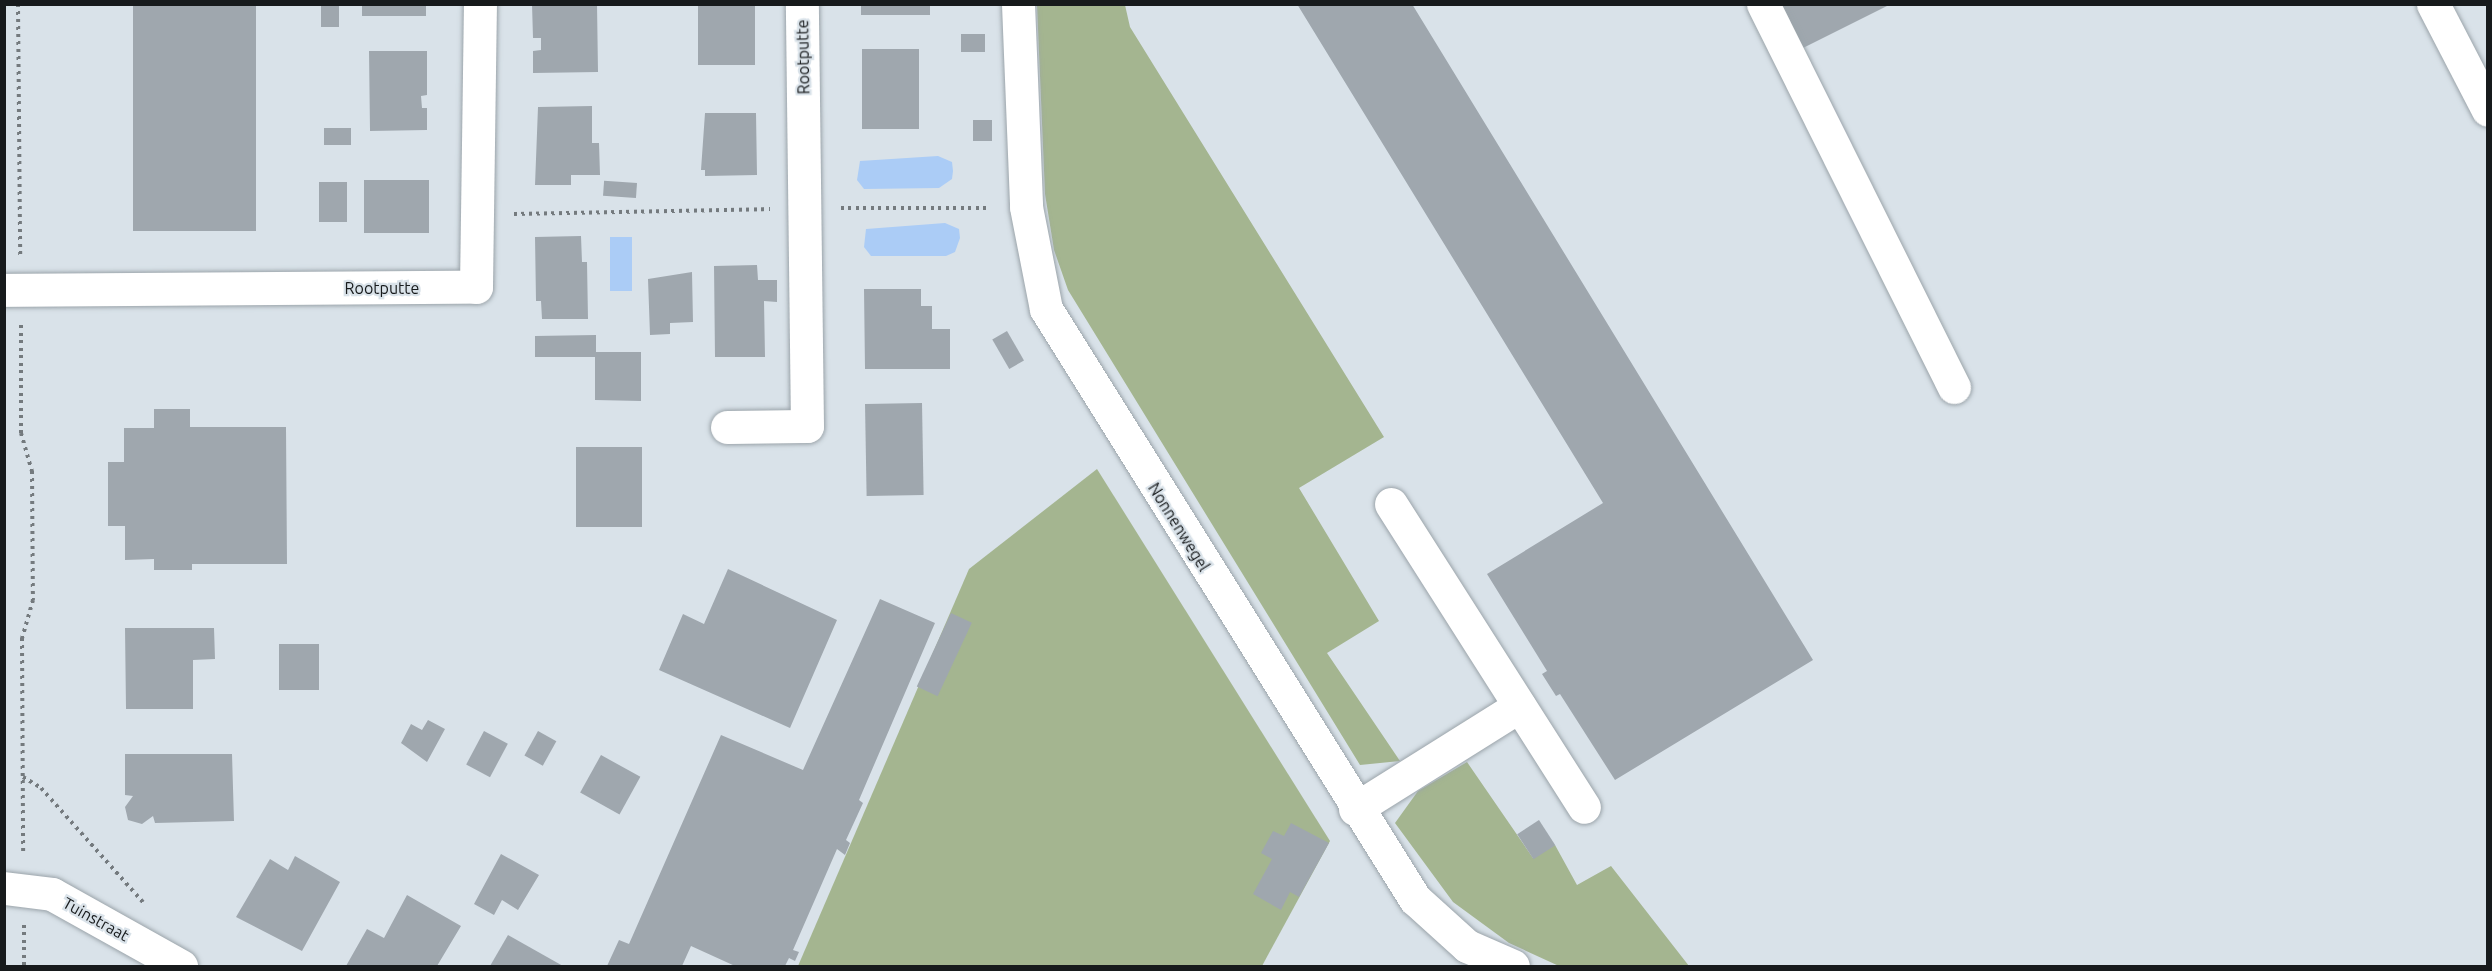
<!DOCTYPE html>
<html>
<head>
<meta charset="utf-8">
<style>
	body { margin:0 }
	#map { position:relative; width:2492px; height:971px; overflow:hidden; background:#d9e2e9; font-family:Ubuntu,sans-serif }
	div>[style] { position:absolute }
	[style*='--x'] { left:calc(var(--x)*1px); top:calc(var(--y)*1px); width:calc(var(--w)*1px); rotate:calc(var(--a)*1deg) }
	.green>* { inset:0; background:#a4b590 }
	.water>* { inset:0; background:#abccf6; transform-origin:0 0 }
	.building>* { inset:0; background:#9fa7ae; transform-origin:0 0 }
	.path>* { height:4px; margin-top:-2px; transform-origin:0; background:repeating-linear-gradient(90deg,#747a7e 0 3px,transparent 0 7.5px) }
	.roads { filter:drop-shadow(0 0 2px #9ba4aa) drop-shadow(0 0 2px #9ba4aa) }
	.minor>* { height:33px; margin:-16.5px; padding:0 16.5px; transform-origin:16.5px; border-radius:16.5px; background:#fff }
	span { translate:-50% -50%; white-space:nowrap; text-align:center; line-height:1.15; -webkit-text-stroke:4.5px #d9e2e9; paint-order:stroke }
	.street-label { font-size:16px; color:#171a1c }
	.frame { position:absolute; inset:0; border:6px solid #171a1c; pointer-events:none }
</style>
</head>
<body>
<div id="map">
	<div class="green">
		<i style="clip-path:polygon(1037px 5px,1125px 5px,1130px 27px,1384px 437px,1299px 488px,1379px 621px,1327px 653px,1400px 761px,1360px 765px,1068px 290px,1054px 250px,1045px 194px)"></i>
		<i style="clip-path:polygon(1097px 469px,1330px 841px,1262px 966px,798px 966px,969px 569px)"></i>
		<i style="clip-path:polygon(1467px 762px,1533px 858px,1555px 845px,1577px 885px,1611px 866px,1689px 966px,1559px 966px,1509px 943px,1453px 902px,1395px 823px,1418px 791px)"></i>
	</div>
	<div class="water">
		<i style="clip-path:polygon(938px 156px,952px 162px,953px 171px,952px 179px,939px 188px,864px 189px,857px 180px,860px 161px)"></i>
		<i style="clip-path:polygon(945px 223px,959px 229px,960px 238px,955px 252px,946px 256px,871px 256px,864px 247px,866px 229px)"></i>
		<i style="left:610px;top:237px;width:22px;height:54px"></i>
	</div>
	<div class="building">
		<i style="left:133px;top:4px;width:123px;height:227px"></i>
		<i style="left:321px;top:4px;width:18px;height:23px"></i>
		<i style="left:362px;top:4px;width:64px;height:12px"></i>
		<i style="clip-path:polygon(532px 4px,597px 4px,598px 72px,533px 73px,533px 51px,541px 50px,541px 38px,533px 38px)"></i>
		<i style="left:698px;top:4px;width:57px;height:61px"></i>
		<i style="left:861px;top:4px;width:69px;height:11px"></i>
		<i style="clip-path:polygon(1297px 4px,1412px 4px,1813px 660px,1615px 780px,1560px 694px,1556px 696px,1542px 674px,1547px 671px,1487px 574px,1603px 503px)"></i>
		<i style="clip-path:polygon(1777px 4px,1891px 4px,1799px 50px)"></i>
		<i style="left:961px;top:34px;width:24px;height:18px"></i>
		<i style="left:919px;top:49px;width:80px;height:57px;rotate:90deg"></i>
		<i style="clip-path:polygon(369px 51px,427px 51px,427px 95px,421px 96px,422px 108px,427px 108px,427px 130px,370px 131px)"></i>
		<i style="clip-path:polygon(592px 106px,592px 143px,599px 143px,600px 175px,571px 175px,571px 185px,535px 185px,538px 107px)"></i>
		<i style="clip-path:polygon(705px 113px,756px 113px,757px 175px,705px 176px,705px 170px,701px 170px)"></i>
		<i style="left:973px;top:120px;width:19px;height:21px"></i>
		<i style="left:351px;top:128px;width:17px;height:27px;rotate:90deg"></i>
		<i style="left:429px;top:180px;width:53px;height:65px;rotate:90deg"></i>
		<i style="left:319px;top:182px;width:28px;height:40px"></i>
		<i style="left:637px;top:183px;width:15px;height:33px;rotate:94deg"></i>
		<i style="clip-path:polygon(581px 236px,582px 262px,587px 262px,588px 319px,542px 319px,541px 301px,536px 301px,535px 237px)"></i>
		<i style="clip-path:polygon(757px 265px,758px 280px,777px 280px,777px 302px,764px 301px,765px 357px,715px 357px,714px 266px)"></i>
		<i style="clip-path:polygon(692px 272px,693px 322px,670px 323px,670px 334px,650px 335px,648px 279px)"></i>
		<i style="clip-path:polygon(864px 289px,921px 289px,921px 306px,932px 306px,932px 329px,950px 329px,950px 369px,865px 369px)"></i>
		<i style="left:1007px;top:331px;width:34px;height:17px;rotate:60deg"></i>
		<i style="clip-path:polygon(596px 335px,596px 352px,641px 352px,641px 401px,595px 400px,595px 357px,535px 357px,535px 336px)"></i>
		<i style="left:922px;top:403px;width:92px;height:57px;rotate:89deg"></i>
		<i style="clip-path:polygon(154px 409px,190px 409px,190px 427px,286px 427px,287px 564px,192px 564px,192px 570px,154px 570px,154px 559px,125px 560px,125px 526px,108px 526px,108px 462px,124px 462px,124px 428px,154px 428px)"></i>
		<i style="left:576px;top:447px;width:66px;height:80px"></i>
		<i style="clip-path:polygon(728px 569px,837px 620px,790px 728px,659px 670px,683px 614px,704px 624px)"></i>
		<i style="clip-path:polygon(880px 599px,935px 623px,859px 800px,863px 803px,846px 840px,850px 843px,845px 855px,837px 849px,793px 950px,799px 952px,795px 961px,789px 958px,785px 966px,735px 966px,691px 946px,682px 966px,607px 966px,619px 940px,629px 944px,721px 735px,803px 770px)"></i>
		<i style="left:951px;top:613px;width:23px;height:81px;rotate:25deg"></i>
		<i style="clip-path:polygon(125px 628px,214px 628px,215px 659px,193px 660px,193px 709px,126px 709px)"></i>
		<i style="left:279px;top:644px;width:40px;height:46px"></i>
		<i style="clip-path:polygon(428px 720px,445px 729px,427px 762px,401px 743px,411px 724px,422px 730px)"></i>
		<i style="left:484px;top:731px;width:27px;height:38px;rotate:28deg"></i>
		<i style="left:538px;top:731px;width:21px;height:28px;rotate:29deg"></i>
		<i style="clip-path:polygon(125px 754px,232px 754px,234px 821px,155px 823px,153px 816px,142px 824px,128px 820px,125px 807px,133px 796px,125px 795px)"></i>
		<i style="left:601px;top:755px;width:45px;height:43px;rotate:29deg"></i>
		<i style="left:1539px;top:820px;width:30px;height:26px;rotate:57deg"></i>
		<i style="clip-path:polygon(1291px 823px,1329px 843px,1299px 897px,1290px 892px,1281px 910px,1253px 894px,1272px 859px,1261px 853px,1273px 831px,1284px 836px)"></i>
		<i style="clip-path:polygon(501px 854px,539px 875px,518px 910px,502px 900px,494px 915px,474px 904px)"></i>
		<i style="clip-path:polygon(295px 856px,340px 882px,302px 951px,236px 917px,270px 859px,288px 870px)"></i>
		<i style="clip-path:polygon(407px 895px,461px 926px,437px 966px,346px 966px,367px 929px,384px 938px)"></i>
		<i style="clip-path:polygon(508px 935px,563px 966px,490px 966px)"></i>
	</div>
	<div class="path">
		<i style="--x:18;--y:4;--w:251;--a:89.5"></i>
		<i style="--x:841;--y:208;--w:148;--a:0"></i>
		<i style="--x:514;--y:214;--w:256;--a:-1.1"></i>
		<i style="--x:21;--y:325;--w:108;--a:90"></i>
		<i style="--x:21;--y:433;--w:40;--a:74"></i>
		<i style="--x:32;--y:471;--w:129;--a:89.6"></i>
		<i style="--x:33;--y:600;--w:40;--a:106"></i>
		<i style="--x:22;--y:638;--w:217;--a:89.7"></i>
		<i style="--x:23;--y:777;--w:21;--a:31"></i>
		<i style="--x:41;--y:788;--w:153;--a:48.2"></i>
		<i style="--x:24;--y:925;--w:41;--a:90"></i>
	</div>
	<div class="roads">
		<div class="minor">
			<i style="--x:1018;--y:4;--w:203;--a:87.7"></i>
			<i style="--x:1026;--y:207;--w:104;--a:78.9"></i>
			<i style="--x:1046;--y:309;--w:696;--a:57.98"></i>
			<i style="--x:1415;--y:899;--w:70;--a:42.1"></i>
			<i style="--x:1467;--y:946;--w:50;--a:23.5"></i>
			<i style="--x:1763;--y:4;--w:428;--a:63.5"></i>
			<i style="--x:2433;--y:4;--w:119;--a:62.6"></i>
			<i style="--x:4;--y:290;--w:472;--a:-0.4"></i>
			<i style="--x:476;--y:287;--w:283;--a:-89.2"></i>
			<i style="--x:727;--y:427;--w:80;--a:-0.7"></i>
			<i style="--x:807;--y:426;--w:422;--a:-90.7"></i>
			<i style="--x:1391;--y:504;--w:359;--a:57.5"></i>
			<i style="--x:1355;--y:809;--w:194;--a:-32.1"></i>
			<i style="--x:4;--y:888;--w:48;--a:7.1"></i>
			<i style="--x:52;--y:894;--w:148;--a:29.2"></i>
		</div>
	</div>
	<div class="street-label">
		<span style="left:803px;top:57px;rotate:-91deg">Rootputte</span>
		<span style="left:382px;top:288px">Rootputte</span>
		<span style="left:1179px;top:527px;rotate:58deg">Nonnenwegel</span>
		<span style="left:96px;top:919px;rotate:29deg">Tuinstraat</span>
	</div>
	<div class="frame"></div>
</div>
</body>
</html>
